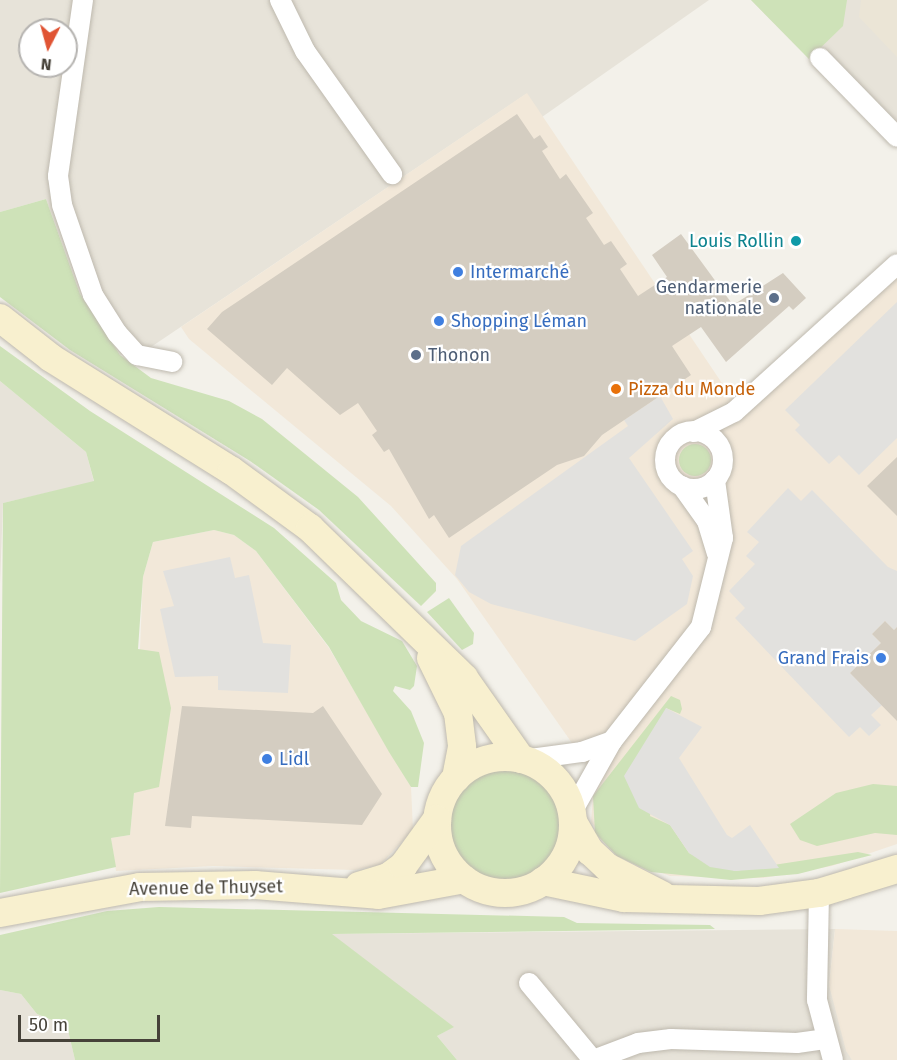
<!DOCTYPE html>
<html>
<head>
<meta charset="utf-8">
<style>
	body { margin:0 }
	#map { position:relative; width:897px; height:1060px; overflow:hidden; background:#f3f1ea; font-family:"Fira Sans",sans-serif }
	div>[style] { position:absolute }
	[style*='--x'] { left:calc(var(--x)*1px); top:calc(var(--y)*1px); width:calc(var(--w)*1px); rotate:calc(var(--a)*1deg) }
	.residential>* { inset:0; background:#e7e3d9 }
	.commercial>* { inset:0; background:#f2e8d9 }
	.education>* { inset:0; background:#ebe5d6 }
	.green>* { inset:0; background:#cee2b8 }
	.round { border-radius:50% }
	.parking>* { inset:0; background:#e2e1de }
	.building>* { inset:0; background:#d4cdc1 }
	.roads { filter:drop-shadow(0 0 2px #beb9ae) drop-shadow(0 0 2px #beb9ae) }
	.street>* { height:20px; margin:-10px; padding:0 10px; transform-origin:10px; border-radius:10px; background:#fff }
	.street>.ring { margin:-10px; padding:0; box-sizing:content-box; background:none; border:20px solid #fff; border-radius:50% }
	.secondary>* { height:28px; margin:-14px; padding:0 14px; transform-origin:14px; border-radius:14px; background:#f8f0cf }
	.secondary>.ring { margin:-14px; padding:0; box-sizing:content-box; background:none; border:28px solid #f8f0cf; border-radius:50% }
	.dots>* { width:16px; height:16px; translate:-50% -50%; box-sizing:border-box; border:3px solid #fff; border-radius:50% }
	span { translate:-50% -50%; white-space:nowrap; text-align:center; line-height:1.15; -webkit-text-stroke:4.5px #fff; paint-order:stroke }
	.culture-label { font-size:18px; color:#0d838f }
	.right { translate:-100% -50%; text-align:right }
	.shop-label { font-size:18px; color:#366cbe }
	.left { translate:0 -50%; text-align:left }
	.service-label { font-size:18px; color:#4e5e75 }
	.food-label { font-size:18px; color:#c56008 }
	.street-label { font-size:18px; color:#464239 }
	.north { position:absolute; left:18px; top:18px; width:60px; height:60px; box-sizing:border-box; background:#fff; border:2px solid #b5b3b0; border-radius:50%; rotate:186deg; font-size:16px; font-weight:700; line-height:24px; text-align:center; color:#464239 }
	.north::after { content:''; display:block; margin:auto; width:21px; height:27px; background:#e05434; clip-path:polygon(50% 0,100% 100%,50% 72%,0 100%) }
	.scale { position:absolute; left:18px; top:1015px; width:142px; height:27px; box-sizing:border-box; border:3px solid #464239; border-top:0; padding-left:8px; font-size:18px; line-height:21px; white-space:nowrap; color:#464239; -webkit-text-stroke:4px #fff; paint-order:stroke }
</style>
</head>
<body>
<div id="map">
	<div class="residential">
		<i style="clip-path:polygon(evenodd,0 0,709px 0,542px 117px,526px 94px,148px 349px,120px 355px,80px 294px,46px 199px,0 212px,0 0,30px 30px,66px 30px,66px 66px,30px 66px,30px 30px)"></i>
		<i style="clip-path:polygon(751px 0,897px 0,897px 137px,815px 53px,809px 59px)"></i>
		<i style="clip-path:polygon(0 381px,86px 452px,94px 482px,3px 503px,0 584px)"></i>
		<i style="clip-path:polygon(835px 929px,829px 985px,852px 1060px,457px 1060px,437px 1036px,453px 1027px,331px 934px)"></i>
		<i style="clip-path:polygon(0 990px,21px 994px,37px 1014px,67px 1026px,75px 1060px,0 1060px)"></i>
	</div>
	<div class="commercial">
		<i style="clip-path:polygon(527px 93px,738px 407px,897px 264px,897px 844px,832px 866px,763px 878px,670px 876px,617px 856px,591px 822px,593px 796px,600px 783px,457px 579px,391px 506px,189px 339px,181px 327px)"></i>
		<i style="clip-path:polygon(214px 530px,234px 535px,256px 551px,329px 648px,411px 787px,413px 830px,380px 865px,355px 870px,213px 866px,116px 871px,111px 838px,130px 835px,134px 792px,143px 577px,153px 542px)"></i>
		<i style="clip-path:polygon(835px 929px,897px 931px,897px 1060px,852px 1060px,846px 1051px,829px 985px)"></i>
	</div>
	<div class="education">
		<i style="clip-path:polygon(861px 0,897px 0,897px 57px,859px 17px)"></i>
	</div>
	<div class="green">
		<i style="clip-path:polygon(751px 0,847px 0,843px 26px,809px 59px)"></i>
		<i style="clip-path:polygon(46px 199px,80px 294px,120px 355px,151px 378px,229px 401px,262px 419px,358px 497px,436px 583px,436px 591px,421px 606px,319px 510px,250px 461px,70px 350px,0 297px,0 212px)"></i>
		<i style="clip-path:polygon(0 346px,90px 411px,274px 528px,336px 583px,341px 600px,361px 621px,402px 641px,417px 666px,414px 686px,410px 690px,395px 686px,393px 691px,411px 711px,424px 743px,418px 787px,411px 787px,389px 752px,329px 647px,256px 551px,234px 535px,214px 530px,153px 542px,143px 577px,138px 649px,159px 652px,171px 708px,159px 787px,134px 793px,130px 835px,111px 838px,116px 867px,0 893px,3px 503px,94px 481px,86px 452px,0 381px)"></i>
		<i class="round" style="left:679px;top:444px;width:32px;height:32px"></i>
		<i style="clip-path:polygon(449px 598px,474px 633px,473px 644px,462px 650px,427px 612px)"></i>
		<i style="clip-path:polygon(671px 696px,680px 700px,682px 709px,680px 714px,666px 708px,650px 816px,670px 825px,689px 853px,735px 871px,858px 852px,872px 855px,798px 874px,731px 880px,651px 872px,617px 856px,595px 833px,593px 796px)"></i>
		<i class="round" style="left:449px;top:769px;width:112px;height:112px"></i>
		<i style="clip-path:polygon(873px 784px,897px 786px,897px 835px,875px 833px,817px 846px,800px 840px,790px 824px,836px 793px)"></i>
		<i style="clip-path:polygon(159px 907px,564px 917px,577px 923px,710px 925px,715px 929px,332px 934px,454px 1027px,437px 1036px,457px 1060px,75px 1060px,67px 1026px,37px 1014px,21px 994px,0 990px,0 935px,107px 911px)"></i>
	</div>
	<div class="parking">
		<i style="clip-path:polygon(897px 302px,897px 438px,859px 475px,839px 455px,829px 464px,795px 430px,800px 425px,785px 410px)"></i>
		<i style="clip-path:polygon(660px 396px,673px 419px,629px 458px,693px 551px,682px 559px,693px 576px,687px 604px,635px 641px,491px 604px,469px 592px,455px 575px,461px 546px,628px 426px,624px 420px)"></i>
		<i style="clip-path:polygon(788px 488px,801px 501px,812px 490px,888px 567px,897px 571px,897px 627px,894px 630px,885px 621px,872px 634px,881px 643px,850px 673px,882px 705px,871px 715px,881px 725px,869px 736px,860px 727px,849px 737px,735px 618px,745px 608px,729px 591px,755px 564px,746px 556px,759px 542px,747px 532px)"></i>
		<i style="clip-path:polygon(230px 557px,235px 578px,249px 575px,263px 643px,291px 645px,288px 693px,218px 690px,218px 676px,175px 677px,160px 609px,174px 606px,163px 571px)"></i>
		<i style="clip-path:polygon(666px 708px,702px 727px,679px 758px,727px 835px,732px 838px,750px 825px,779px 868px,735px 871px,710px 867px,689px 853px,670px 825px,639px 808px,624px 776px)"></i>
	</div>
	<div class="building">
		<i style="clip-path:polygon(517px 114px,534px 139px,540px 135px,548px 147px,542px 151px,560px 179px,566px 174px,593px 213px,586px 218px,604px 245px,611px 241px,627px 264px,620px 269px,638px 296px,667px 277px,652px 255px,681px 234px,733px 305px,783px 273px,806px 298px,793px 310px,789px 306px,726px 362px,701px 327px,672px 346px,691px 375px,602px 435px,584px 456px,557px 465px,449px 538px,434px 515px,429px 519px,389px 449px,384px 452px,372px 435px,377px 431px,358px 403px,340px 415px,287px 368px,272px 385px,207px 329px,222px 312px)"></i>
		<i style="clip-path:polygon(897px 457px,897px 516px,867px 486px)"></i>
		<i style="clip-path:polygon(885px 621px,894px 630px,897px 627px,897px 721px,850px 673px,881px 643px,872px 634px)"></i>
		<i style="clip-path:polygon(182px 706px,313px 713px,323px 706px,382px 794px,362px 825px,192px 816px,191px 828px,165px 826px)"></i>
	</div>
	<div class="roads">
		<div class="street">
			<i style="--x:83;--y:0;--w:178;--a:98.1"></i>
			<i style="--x:58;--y:176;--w:29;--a:82"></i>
			<i style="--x:62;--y:205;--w:95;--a:71"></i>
			<i style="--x:93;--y:295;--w:45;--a:57.7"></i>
			<i style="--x:117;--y:333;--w:30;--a:48"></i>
			<i style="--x:137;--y:355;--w:36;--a:11"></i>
			<i style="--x:280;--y:0;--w:57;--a:63.9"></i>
			<i style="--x:305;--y:51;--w:151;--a:54.7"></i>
			<i style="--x:820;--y:58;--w:110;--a:45.7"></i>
			<i class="ring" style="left:665px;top:431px;width:38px;height:38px"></i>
			<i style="--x:694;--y:432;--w:45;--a:-26.6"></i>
			<i style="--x:734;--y:412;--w:220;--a:-42.2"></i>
			<i style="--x:682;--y:486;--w:43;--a:54.5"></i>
			<i style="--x:707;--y:521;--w:34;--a:73"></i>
			<i style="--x:523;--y:760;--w:60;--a:-7.7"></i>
			<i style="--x:582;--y:752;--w:32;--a:-20"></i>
			<i style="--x:572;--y:812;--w:81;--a:-60.6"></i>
			<i style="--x:612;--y:741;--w:145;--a:-52"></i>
			<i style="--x:701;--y:627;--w:92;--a:-76.1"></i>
			<i style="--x:723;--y:538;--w:59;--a:-97.9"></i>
			<i style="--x:819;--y:893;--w:107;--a:91.1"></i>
			<i style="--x:817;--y:1000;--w:62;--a:75.1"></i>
			<i style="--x:529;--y:983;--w:99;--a:50.3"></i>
			<i style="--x:593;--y:1060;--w:48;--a:-20.7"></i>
			<i style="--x:638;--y:1043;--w:33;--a:-7"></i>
			<i style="--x:671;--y:1039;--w:126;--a:1.8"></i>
			<i style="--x:797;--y:1043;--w:28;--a:-8"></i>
		</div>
		<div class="secondary">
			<i style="--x:0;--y:318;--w:65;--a:38.1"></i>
			<i style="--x:51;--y:358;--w:213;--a:32"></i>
			<i style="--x:232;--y:471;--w:97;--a:36.2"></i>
			<i style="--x:310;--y:528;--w:215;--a:44.2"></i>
			<i style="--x:464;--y:678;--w:99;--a:54.9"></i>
			<i style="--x:431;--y:658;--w:61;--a:63.9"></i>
			<i style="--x:458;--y:713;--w:34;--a:83"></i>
			<i style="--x:462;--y:747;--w:32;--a:101"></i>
			<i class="ring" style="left:437px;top:757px;width:108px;height:108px"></i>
			<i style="--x:573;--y:822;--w:34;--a:60"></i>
			<i style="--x:590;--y:851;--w:23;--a:43"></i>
			<i style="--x:607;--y:867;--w:62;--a:27"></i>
			<i style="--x:543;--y:881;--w:83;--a:11.9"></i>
			<i style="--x:624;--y:898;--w:135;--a:1.3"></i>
			<i style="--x:759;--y:901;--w:61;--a:-7.6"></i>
			<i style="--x:819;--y:893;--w:82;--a:-17.1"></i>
			<i style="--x:359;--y:886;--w:30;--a:-17"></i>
			<i style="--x:388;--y:877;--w:19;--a:-36"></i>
			<i style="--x:403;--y:866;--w:58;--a:-54.1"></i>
			<i style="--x:0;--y:913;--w:142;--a:-10.5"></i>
			<i style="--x:140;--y:887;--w:115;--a:-1"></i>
			<i style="--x:255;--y:885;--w:123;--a:4.6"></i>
			<i style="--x:378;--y:895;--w:87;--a:-10.5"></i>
		</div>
	</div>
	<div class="dots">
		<i style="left:796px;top:241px;background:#0f9aa8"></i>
		<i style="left:458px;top:272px;background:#3f7fe0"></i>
		<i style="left:774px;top:298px;background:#5c6f8a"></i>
		<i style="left:439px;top:321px;background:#3f7fe0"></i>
		<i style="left:416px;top:355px;background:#5c6f8a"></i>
		<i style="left:616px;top:389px;background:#e8710a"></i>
		<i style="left:881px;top:658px;background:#3f7fe0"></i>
		<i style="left:267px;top:759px;background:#3f7fe0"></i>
	</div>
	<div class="culture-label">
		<span class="right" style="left:784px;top:241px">Louis Rollin</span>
	</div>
	<div class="shop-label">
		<span class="left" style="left:470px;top:272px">Intermarché</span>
		<span class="left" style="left:451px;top:321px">Shopping Léman</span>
		<span class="right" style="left:869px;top:658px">Grand Frais</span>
		<span class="left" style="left:279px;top:759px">Lidl</span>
	</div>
	<div class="service-label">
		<span class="right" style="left:762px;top:298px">Gendarmerie<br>nationale</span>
		<span class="left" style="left:428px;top:355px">Thonon</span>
	</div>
	<div class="food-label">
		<span class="left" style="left:628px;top:389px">Pizza du Monde</span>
	</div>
	<div class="street-label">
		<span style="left:206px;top:888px;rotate:-1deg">Avenue de Thuyset</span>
	</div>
	<div class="north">N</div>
	<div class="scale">50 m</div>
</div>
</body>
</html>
